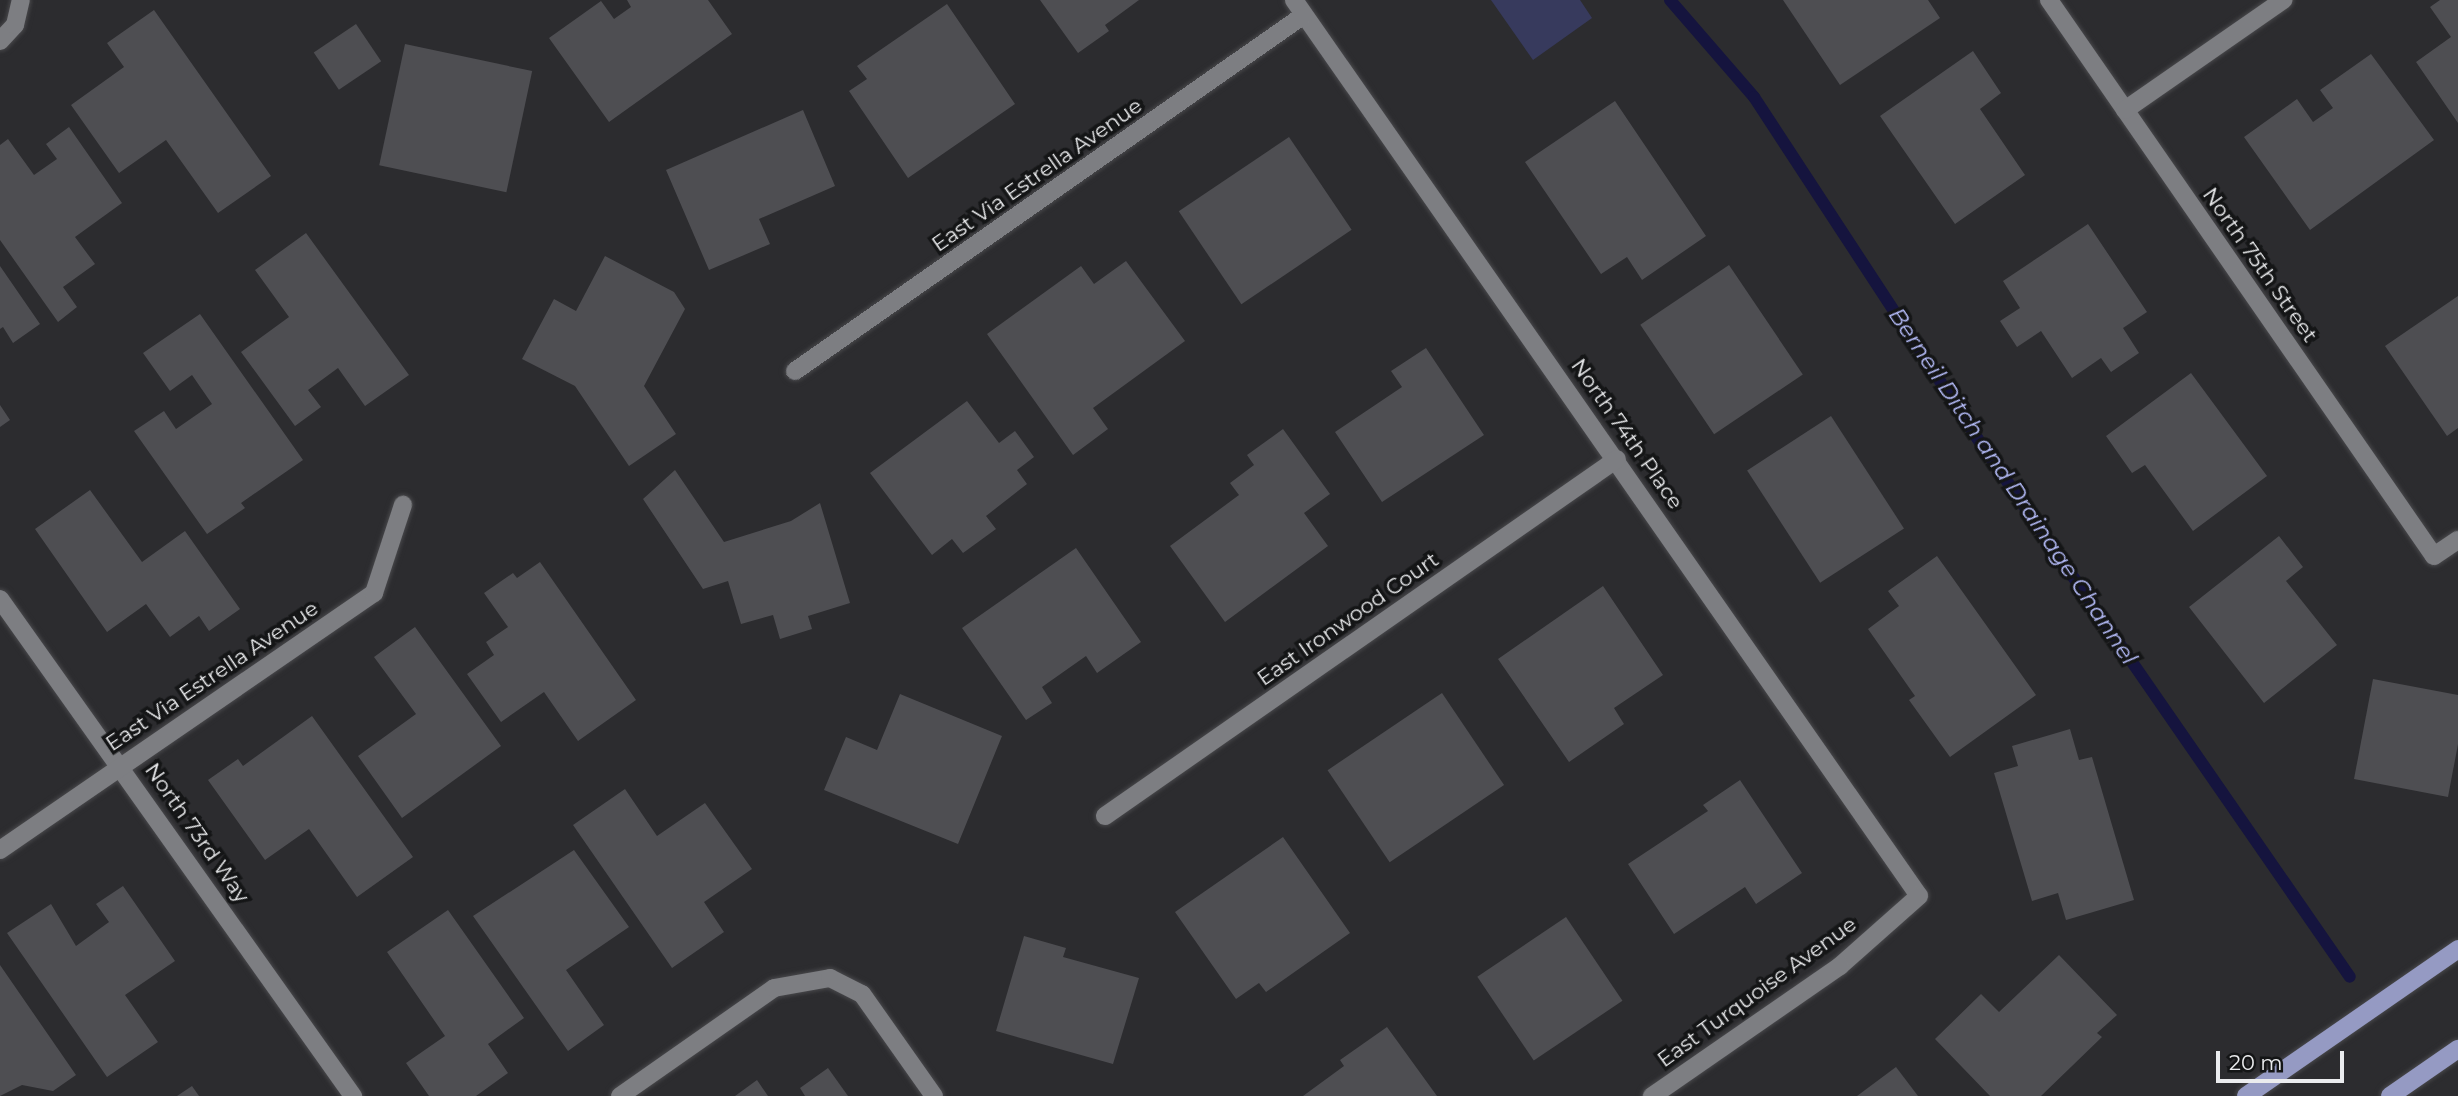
<!DOCTYPE html>
<html>
<head>
<meta charset="utf-8">
<style>
	body { margin:0 }
	#map { position:relative; width:2458px; height:1096px; overflow:hidden; background:#2c2c2f; font-family:Montserrat,sans-serif }
	div>[style] { position:absolute }
	[style*='--x'] { left:calc(var(--x)*1px); top:calc(var(--y)*1px); width:calc(var(--w)*1px); rotate:calc(var(--a)*1deg) }
	.green>* { inset:0; background:#373a5d }
	.stream>* { height:12px; margin:-6px; padding:0 6px; transform-origin:6px; border-radius:6px; background:#15143e }
	.building>* { inset:0; background:#4e4e52; transform-origin:0 0 }
	.roads { filter:drop-shadow(0 0 2px #48484b) drop-shadow(0 0 2px #48484b) }
	.minor>* { height:18px; margin:-9px; padding:0 9px; transform-origin:9px; border-radius:9px; background:#7d7e82 }
	.major>* { height:18px; margin:-9px; padding:0 9px; transform-origin:9px; border-radius:9px; background:#959ac3 }
	span { translate:-50% -50%; white-space:nowrap; text-align:center; line-height:1.15; -webkit-text-stroke:7px #141516; paint-order:stroke }
	.street-label { font-size:21px; color:#ebecee }
	.water-label { font-size:23px; color:#b5bcf9; font-style:italic }
	.scale { position:absolute; left:2216px; top:1051px; width:128px; height:32px; box-sizing:border-box; border:4px solid #ebecee; border-top:0; padding-left:9px; font-size:21px; line-height:24px; white-space:nowrap; color:#ebecee; -webkit-text-stroke:5px #141516; paint-order:stroke }
</style>
</head>
<body>
<div id="map">
	<div class="green">
		<i style="clip-path:polygon(1491px 0,1580px 0,1592px 18px,1533px 60px)"></i>
	</div>
	<div class="stream">
		<i style="--x:1670;--y:0;--w:128;--a:49.1"></i>
		<i style="--x:1754;--y:97;--w:407;--a:56.8"></i>
		<i style="--x:1977;--y:438;--w:655;--a:55.32"></i>
	</div>
	<div class="building">
		<i style="clip-path:polygon(627px 0,708px 0,732px 34px,609px 122px,549px 38px,601px 1px,614px 19px,631px 7px)"></i>
		<i style="clip-path:polygon(1040px 0,1139px 0,1105px 25px,1109px 31px,1078px 53px)"></i>
		<i style="clip-path:polygon(1783px 0,1928px 0,1940px 18px,1840px 85px)"></i>
		<i style="clip-path:polygon(2440px 0,2458px 0,2458px 123px,2416px 62px,2451px 37px,2430px 7px)"></i>
		<i style="clip-path:polygon(947px 4px,1015px 104px,908px 178px,849px 91px,867px 79px,857px 66px)"></i>
		<i style="clip-path:polygon(154px 10px,271px 176px,218px 213px,166px 140px,119px 173px,71px 105px,124px 67px,107px 43px)"></i>
		<i style="left:356px;top:24px;width:45px;height:51px;rotate:56deg"></i>
		<i style="left:405px;top:44px;width:130px;height:124px;rotate:12deg"></i>
		<i style="clip-path:polygon(1973px 51px,2001px 93px,1980px 109px,2025px 175px,1955px 224px,1880px 116px)"></i>
		<i style="clip-path:polygon(2371px 54px,2434px 140px,2310px 230px,2244px 137px,2297px 99px,2313px 122px,2333px 108px,2320px 90px)"></i>
		<i style="clip-path:polygon(1615px 101px,1706px 236px,1642px 280px,1627px 257px,1601px 274px,1525px 162px)"></i>
		<i style="clip-path:polygon(803px 110px,835px 186px,759px 219px,770px 244px,709px 270px,666px 170px)"></i>
		<i style="clip-path:polygon(69px 127px,122px 203px,75px 237px,95px 264px,63px 287px,77px 307px,58px 322px,0 240px,0 145px,8px 139px,34px 175px,57px 159px,46px 144px)"></i>
		<i style="left:1289px;top:137px;width:112px;height:133px;rotate:56deg"></i>
		<i style="clip-path:polygon(2088px 224px,2147px 312px,2123px 328px,2139px 353px,2111px 372px,2101px 358px,2072px 378px,2041px 331px,2017px 347px,2000px 321px,2020px 308px,2003px 281px)"></i>
		<i style="clip-path:polygon(306px 233px,409px 375px,365px 406px,338px 368px,308px 390px,321px 407px,295px 426px,241px 352px,289px 317px,255px 270px)"></i>
		<i style="clip-path:polygon(605px 256px,674px 292px,685px 309px,644px 386px,676px 434px,629px 466px,575px 386px,522px 359px,554px 299px,576px 311px)"></i>
		<i style="clip-path:polygon(1126px 261px,1185px 341px,1093px 408px,1108px 429px,1073px 455px,987px 334px,1081px 266px,1094px 284px)"></i>
		<i style="left:1729px;top:265px;width:132px;height:107px;rotate:56deg"></i>
		<i style="clip-path:polygon(0 266px,40px 324px,13px 343px,3px 327px,0 329px)"></i>
		<i style="clip-path:polygon(2458px 296px,2458px 428px,2447px 436px,2385px 346px)"></i>
		<i style="clip-path:polygon(200px 314px,303px 460px,241px 503px,245px 508px,207px 534px,134px 431px,164px 411px,176px 429px,212px 404px,192px 375px,170px 391px,143px 353px)"></i>
		<i style="clip-path:polygon(1426px 348px,1484px 435px,1382px 502px,1335px 432px,1402px 387px,1391px 371px)"></i>
		<i style="clip-path:polygon(2191px 373px,2267px 476px,2193px 531px,2145px 465px,2132px 473px,2106px 436px)"></i>
		<i style="clip-path:polygon(967px 401px,999px 443px,1015px 431px,1034px 457px,1017px 470px,1027px 484px,986px 516px,996px 529px,963px 553px,952px 539px,932px 555px,870px 473px)"></i>
		<i style="clip-path:polygon(0 405px,10px 420px,0 427px)"></i>
		<i style="left:1831px;top:416px;width:134px;height:100px;rotate:57deg"></i>
		<i style="clip-path:polygon(1283px 429px,1330px 494px,1304px 513px,1328px 546px,1225px 622px,1170px 546px,1239px 495px,1230px 483px,1254px 465px,1247px 455px)"></i>
		<i style="clip-path:polygon(675px 470px,724px 542px,791px 521px,820px 503px,850px 603px,808px 616px,812px 629px,780px 639px,773px 615px,741px 624px,728px 581px,703px 589px,643px 499px)"></i>
		<i style="clip-path:polygon(90px 490px,142px 562px,185px 531px,240px 609px,209px 631px,199px 616px,170px 637px,146px 604px,107px 632px,35px 529px)"></i>
		<i style="clip-path:polygon(2279px 536px,2303px 567px,2286px 581px,2337px 645px,2264px 703px,2189px 607px)"></i>
		<i style="clip-path:polygon(1076px 548px,1141px 642px,1097px 673px,1086px 656px,1042px 687px,1052px 703px,1026px 720px,962px 628px)"></i>
		<i style="clip-path:polygon(1937px 556px,2036px 695px,1950px 757px,1909px 700px,1915px 696px,1868px 629px,1899px 606px,1888px 591px)"></i>
		<i style="clip-path:polygon(540px 562px,636px 700px,578px 741px,544px 692px,501px 722px,467px 674px,494px 655px,486px 642px,508px 627px,484px 593px,513px 573px,517px 578px)"></i>
		<i style="clip-path:polygon(1603px 586px,1663px 675px,1614px 708px,1624px 724px,1569px 762px,1498px 659px)"></i>
		<i style="clip-path:polygon(415px 627px,501px 746px,402px 818px,358px 756px,416px 714px,374px 657px)"></i>
		<i style="clip-path:polygon(2373px 679px,2458px 695px,2458px 744px,2448px 797px,2354px 779px)"></i>
		<i style="left:1442px;top:693px;width:111px;height:138px;rotate:56deg"></i>
		<i style="clip-path:polygon(900px 694px,1002px 736px,958px 844px,824px 790px,846px 737px,877px 750px)"></i>
		<i style="clip-path:polygon(312px 716px,413px 857px,357px 897px,309px 829px,265px 860px,208px 780px,238px 759px,243px 766px)"></i>
		<i style="clip-path:polygon(2070px 729px,2079px 760px,2092px 757px,2134px 900px,2066px 920px,2058px 893px,2032px 901px,1994px 773px,2018px 766px,2012px 746px)"></i>
		<i style="clip-path:polygon(1740px 780px,1802px 873px,1756px 904px,1745px 887px,1674px 934px,1628px 864px,1708px 811px,1703px 805px)"></i>
		<i style="clip-path:polygon(625px 789px,657px 836px,705px 803px,752px 869px,704px 902px,724px 932px,672px 968px,573px 825px)"></i>
		<i style="clip-path:polygon(1283px 837px,1350px 933px,1266px 992px,1259px 983px,1236px 999px,1175px 912px)"></i>
		<i style="clip-path:polygon(574px 850px,629px 927px,566px 970px,604px 1025px,568px 1051px,473px 916px)"></i>
		<i style="clip-path:polygon(123px 886px,175px 961px,125px 995px,158px 1042px,107px 1077px,7px 933px,51px 904px,76px 946px,109px 922px,96px 904px)"></i>
		<i style="clip-path:polygon(448px 910px,524px 1018px,488px 1044px,508px 1073px,476px 1096px,429px 1096px,406px 1063px,445px 1036px,387px 952px)"></i>
		<i style="left:1566px;top:917px;width:101px;height:107px;rotate:56deg"></i>
		<i style="clip-path:polygon(1024px 936px,1066px 948px,1063px 957px,1139px 978px,1113px 1064px,996px 1031px)"></i>
		<i style="clip-path:polygon(2059px 955px,2117px 1015px,2097px 1033px,2102px 1037px,2041px 1096px,1990px 1096px,1935px 1039px,1981px 994px,1999px 1012px)"></i>
		<i style="clip-path:polygon(0 965px,76px 1075px,53px 1091px,22px 1085px,0 1096px)"></i>
		<i style="clip-path:polygon(1387px 1027px,1437px 1096px,1303px 1096px,1344px 1066px,1340px 1060px)"></i>
		<i style="clip-path:polygon(1896px 1067px,1918px 1096px,1857px 1096px)"></i>
		<i style="clip-path:polygon(828px 1068px,848px 1096px,805px 1096px,800px 1088px)"></i>
		<i style="clip-path:polygon(757px 1080px,768px 1096px,735px 1096px)"></i>
		<i style="clip-path:polygon(192px 1086px,199px 1096px,177px 1096px)"></i>
	</div>
	<div class="roads">
		<div class="minor">
			<i style="--x:1294;--y:0;--w:1092;--a:55.1"></i>
			<i style="--x:1919;--y:896;--w:106;--a:138.5"></i>
			<i style="--x:1840;--y:966;--w:229;--a:145.3"></i>
			<i style="--x:2049;--y:0;--w:676;--a:55.3"></i>
			<i style="--x:2434;--y:556;--w:29;--a:-34"></i>
			<i style="--x:0;--y:41;--w:22;--a:-47"></i>
			<i style="--x:15;--y:25;--w:26;--a:-77"></i>
			<i style="--x:2125;--y:110;--w:193;--a:-34.8"></i>
			<i style="--x:795;--y:371;--w:621;--a:-34.97"></i>
			<i style="--x:0;--y:599;--w:610;--a:54.62"></i>
			<i style="--x:1105;--y:816;--w:624;--a:-34.89"></i>
			<i style="--x:0;--y:850;--w:454;--a:-34.5"></i>
			<i style="--x:374;--y:593;--w:93;--a:-71.8"></i>
			<i style="--x:620;--y:1096;--w:188;--a:-35"></i>
			<i style="--x:774;--y:988;--w:57;--a:-10.1"></i>
			<i style="--x:830;--y:978;--w:36;--a:27"></i>
			<i style="--x:862;--y:994;--w:125;--a:54.8"></i>
		</div>
		<div class="major">
			<i style="--x:2246;--y:1096;--w:258;--a:-34.7"></i>
			<i style="--x:2390;--y:1096;--w:83;--a:-34.7"></i>
		</div>
	</div>
	<div class="street-label">
		<span style="left:1037px;top:175px;rotate:-35deg">East Via Estrella Avenue</span>
		<span style="left:2260px;top:265px;rotate:55deg">North 75th Street</span>
		<span style="left:1627px;top:434px;rotate:55deg">North 74th Place</span>
		<span style="left:1348px;top:619px;rotate:-35deg">East Ironwood Court</span>
		<span style="left:212px;top:676px;rotate:-34deg">East Via Estrella Avenue</span>
		<span style="left:197px;top:833px;rotate:55deg">North 73rd Way</span>
		<span style="left:1757px;top:992px;rotate:-36deg">East Turquoise Avenue</span>
	</div>
	<div class="water-label">
		<span style="left:2013px;top:486px;rotate:56deg">Berneil Ditch and Drainage Channel</span>
	</div>
	<div class="scale">20 m</div>
</div>
</body>
</html>
